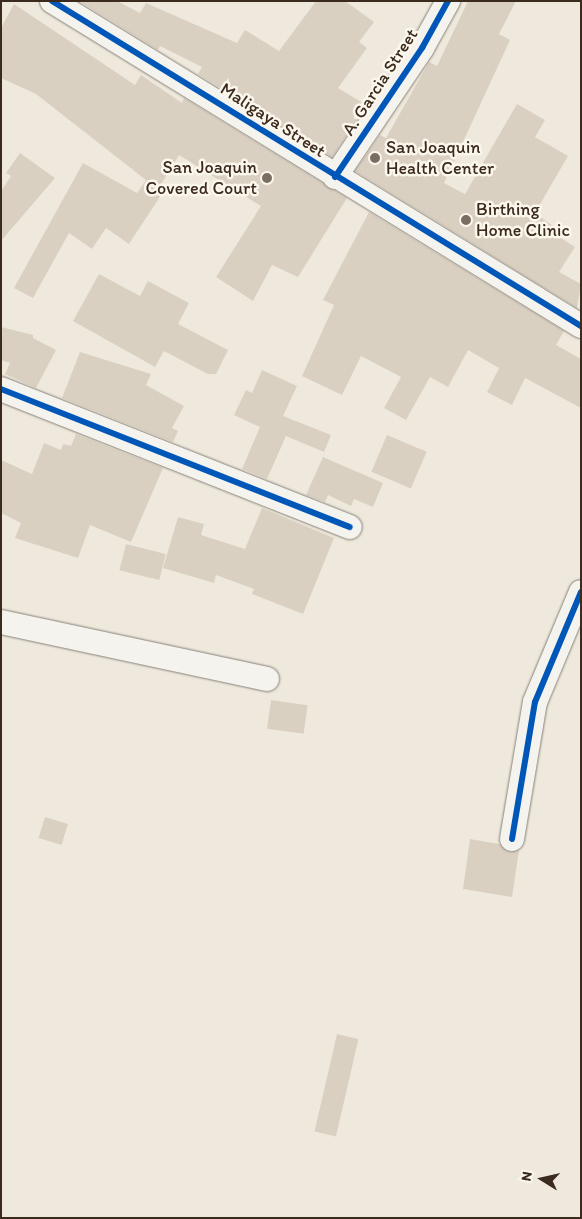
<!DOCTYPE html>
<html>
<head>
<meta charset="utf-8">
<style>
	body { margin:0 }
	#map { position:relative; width:582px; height:1219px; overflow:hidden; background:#efe9dd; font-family:Itim,sans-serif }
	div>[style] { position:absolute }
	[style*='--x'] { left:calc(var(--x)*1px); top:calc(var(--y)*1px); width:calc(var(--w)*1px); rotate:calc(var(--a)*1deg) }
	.building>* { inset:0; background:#dad0c2; transform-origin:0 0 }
	.roads { filter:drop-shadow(0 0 1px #878179) drop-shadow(0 0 1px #878179) }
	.minor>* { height:24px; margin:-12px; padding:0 12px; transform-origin:12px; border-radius:12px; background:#f5f3ee }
	.cycleway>* { height:6px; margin:-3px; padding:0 3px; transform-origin:3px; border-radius:3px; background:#0057b8 }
	.dots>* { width:14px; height:14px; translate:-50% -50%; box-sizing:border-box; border:2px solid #fbf7ec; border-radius:50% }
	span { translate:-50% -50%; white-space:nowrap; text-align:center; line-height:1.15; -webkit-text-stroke:5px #fbf7ec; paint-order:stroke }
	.street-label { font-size:18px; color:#3b2a1e }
	.poi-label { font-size:18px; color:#3b2a1e }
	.left { translate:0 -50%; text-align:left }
	.right { translate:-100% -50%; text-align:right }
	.frame { position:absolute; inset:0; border:2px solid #3b2a1e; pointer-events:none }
	.north { position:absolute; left:517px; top:1154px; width:50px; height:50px; -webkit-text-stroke:4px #fbf7ec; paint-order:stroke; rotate:280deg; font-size:14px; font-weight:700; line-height:20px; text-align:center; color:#3b2a1e }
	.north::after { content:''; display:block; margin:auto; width:18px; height:22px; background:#3b2a1e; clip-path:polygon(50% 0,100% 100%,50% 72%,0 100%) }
</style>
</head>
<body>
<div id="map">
	<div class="building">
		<i style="clip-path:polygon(79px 1px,117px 1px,140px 13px,146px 3px,237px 43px,245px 30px,279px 51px,316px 1px,345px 1px,374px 22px,359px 42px,367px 48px,338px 88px,363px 103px,353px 118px,357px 120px,332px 157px,198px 74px,202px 67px,160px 46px,158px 50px)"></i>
		<i style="clip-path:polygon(468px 1px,516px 1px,499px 34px,510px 40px,444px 183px,465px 194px,517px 104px,545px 120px,535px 137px,568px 156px,535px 213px,553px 226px,550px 231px,575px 247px,559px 272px,581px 284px,577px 308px,355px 171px,380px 135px,386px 138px,429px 62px,437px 66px)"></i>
		<i style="clip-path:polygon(14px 4px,135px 85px,141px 75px,182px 103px,184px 98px,347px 198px,298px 277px,272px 265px,253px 301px,216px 277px,261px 206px,179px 155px,160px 186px,165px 189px,129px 244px,106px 228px,92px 249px,69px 233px,33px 298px,14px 288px,83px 163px,137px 193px,146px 180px,36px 94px,1px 78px,1px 28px)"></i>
		<i style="clip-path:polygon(20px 153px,55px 178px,1px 241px,1px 191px,11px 176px,6px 173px)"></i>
		<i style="clip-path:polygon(369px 212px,564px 331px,556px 345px,581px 359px,581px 408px,525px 378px,512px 405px,487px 392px,499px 368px,468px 350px,448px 387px,430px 377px,406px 420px,384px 408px,401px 377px,361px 356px,342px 395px,302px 376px,334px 305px,323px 300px)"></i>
		<i style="clip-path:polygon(99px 274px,140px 296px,148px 281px,189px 303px,178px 324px,228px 350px,216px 374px,208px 374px,164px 351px,155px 367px,73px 321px)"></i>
		<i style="clip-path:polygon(1px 327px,33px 335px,33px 338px,56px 350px,36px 388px,5px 374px,10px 363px,1px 360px)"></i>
		<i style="clip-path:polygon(80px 352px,151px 374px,146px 385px,184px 406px,172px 428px,178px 431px,173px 442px,62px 398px)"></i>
		<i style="clip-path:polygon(262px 370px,297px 386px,283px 416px,331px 435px,324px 452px,286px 436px,267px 479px,242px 469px,260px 427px,234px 415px,246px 390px,252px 393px)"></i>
		<i style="clip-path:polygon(76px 434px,163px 468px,131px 542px,90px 525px,78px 558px,15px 538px,21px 523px,1px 513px,1px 460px,32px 474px,44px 443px,61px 450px,63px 444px,71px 446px)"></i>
		<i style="left:387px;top:435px;width:43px;height:40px;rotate:23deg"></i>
		<i style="clip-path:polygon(323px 457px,383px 483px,373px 507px,354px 499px,351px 506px,328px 495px,325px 502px,306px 495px)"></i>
		<i style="clip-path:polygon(262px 508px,334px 538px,303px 614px,252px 594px,254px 589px,216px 575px,214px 583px,163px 568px,178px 517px,204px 524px,201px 535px,245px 549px)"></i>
		<i style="left:126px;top:544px;width:41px;height:27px;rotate:14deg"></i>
		<i style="left:271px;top:700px;width:37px;height:29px;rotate:8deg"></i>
		<i style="left:45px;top:817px;width:24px;height:22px;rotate:17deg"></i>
		<i style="clip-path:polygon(470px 839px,499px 844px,509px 852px,519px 850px,512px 897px,463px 889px)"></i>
		<i style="left:337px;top:1034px;width:22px;height:100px;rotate:13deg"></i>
	</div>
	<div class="roads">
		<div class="minor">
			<i style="--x:52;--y:1;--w:621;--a:31.57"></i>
			<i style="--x:335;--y:177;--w:156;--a:-56"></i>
			<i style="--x:422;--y:48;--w:54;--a:-61"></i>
			<i style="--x:1;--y:389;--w:375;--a:21.6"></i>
			<i style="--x:1;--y:622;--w:272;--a:12.1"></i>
			<i style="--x:512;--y:839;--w:139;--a:-80.5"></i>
			<i style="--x:535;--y:702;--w:119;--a:-67.3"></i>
		</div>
	</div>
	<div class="cycleway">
		<i style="--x:52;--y:1;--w:621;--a:31.57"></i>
		<i style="--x:335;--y:177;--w:156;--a:-56"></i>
		<i style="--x:422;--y:48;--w:54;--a:-61"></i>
		<i style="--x:1;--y:389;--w:375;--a:21.6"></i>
		<i style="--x:512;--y:839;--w:139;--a:-80.5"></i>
		<i style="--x:535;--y:702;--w:119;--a:-67.3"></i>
	</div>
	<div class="dots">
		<i style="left:375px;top:158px;background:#7a6d61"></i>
		<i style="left:267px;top:178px;background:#7a6d61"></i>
		<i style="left:466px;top:220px;background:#7a6d61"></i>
	</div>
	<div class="street-label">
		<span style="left:380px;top:82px;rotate:-57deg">A. Garcia Street</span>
		<span style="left:273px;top:120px;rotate:33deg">Maligaya Street</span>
	</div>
	<div class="poi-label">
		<span class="left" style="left:386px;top:158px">San Joaquin<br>Health Center</span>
		<span class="right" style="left:257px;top:178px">San Joaquin<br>Covered Court</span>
		<span class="left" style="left:476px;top:220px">Birthing<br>Home Clinic</span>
	</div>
	<div class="frame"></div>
	<div class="north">N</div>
</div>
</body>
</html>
